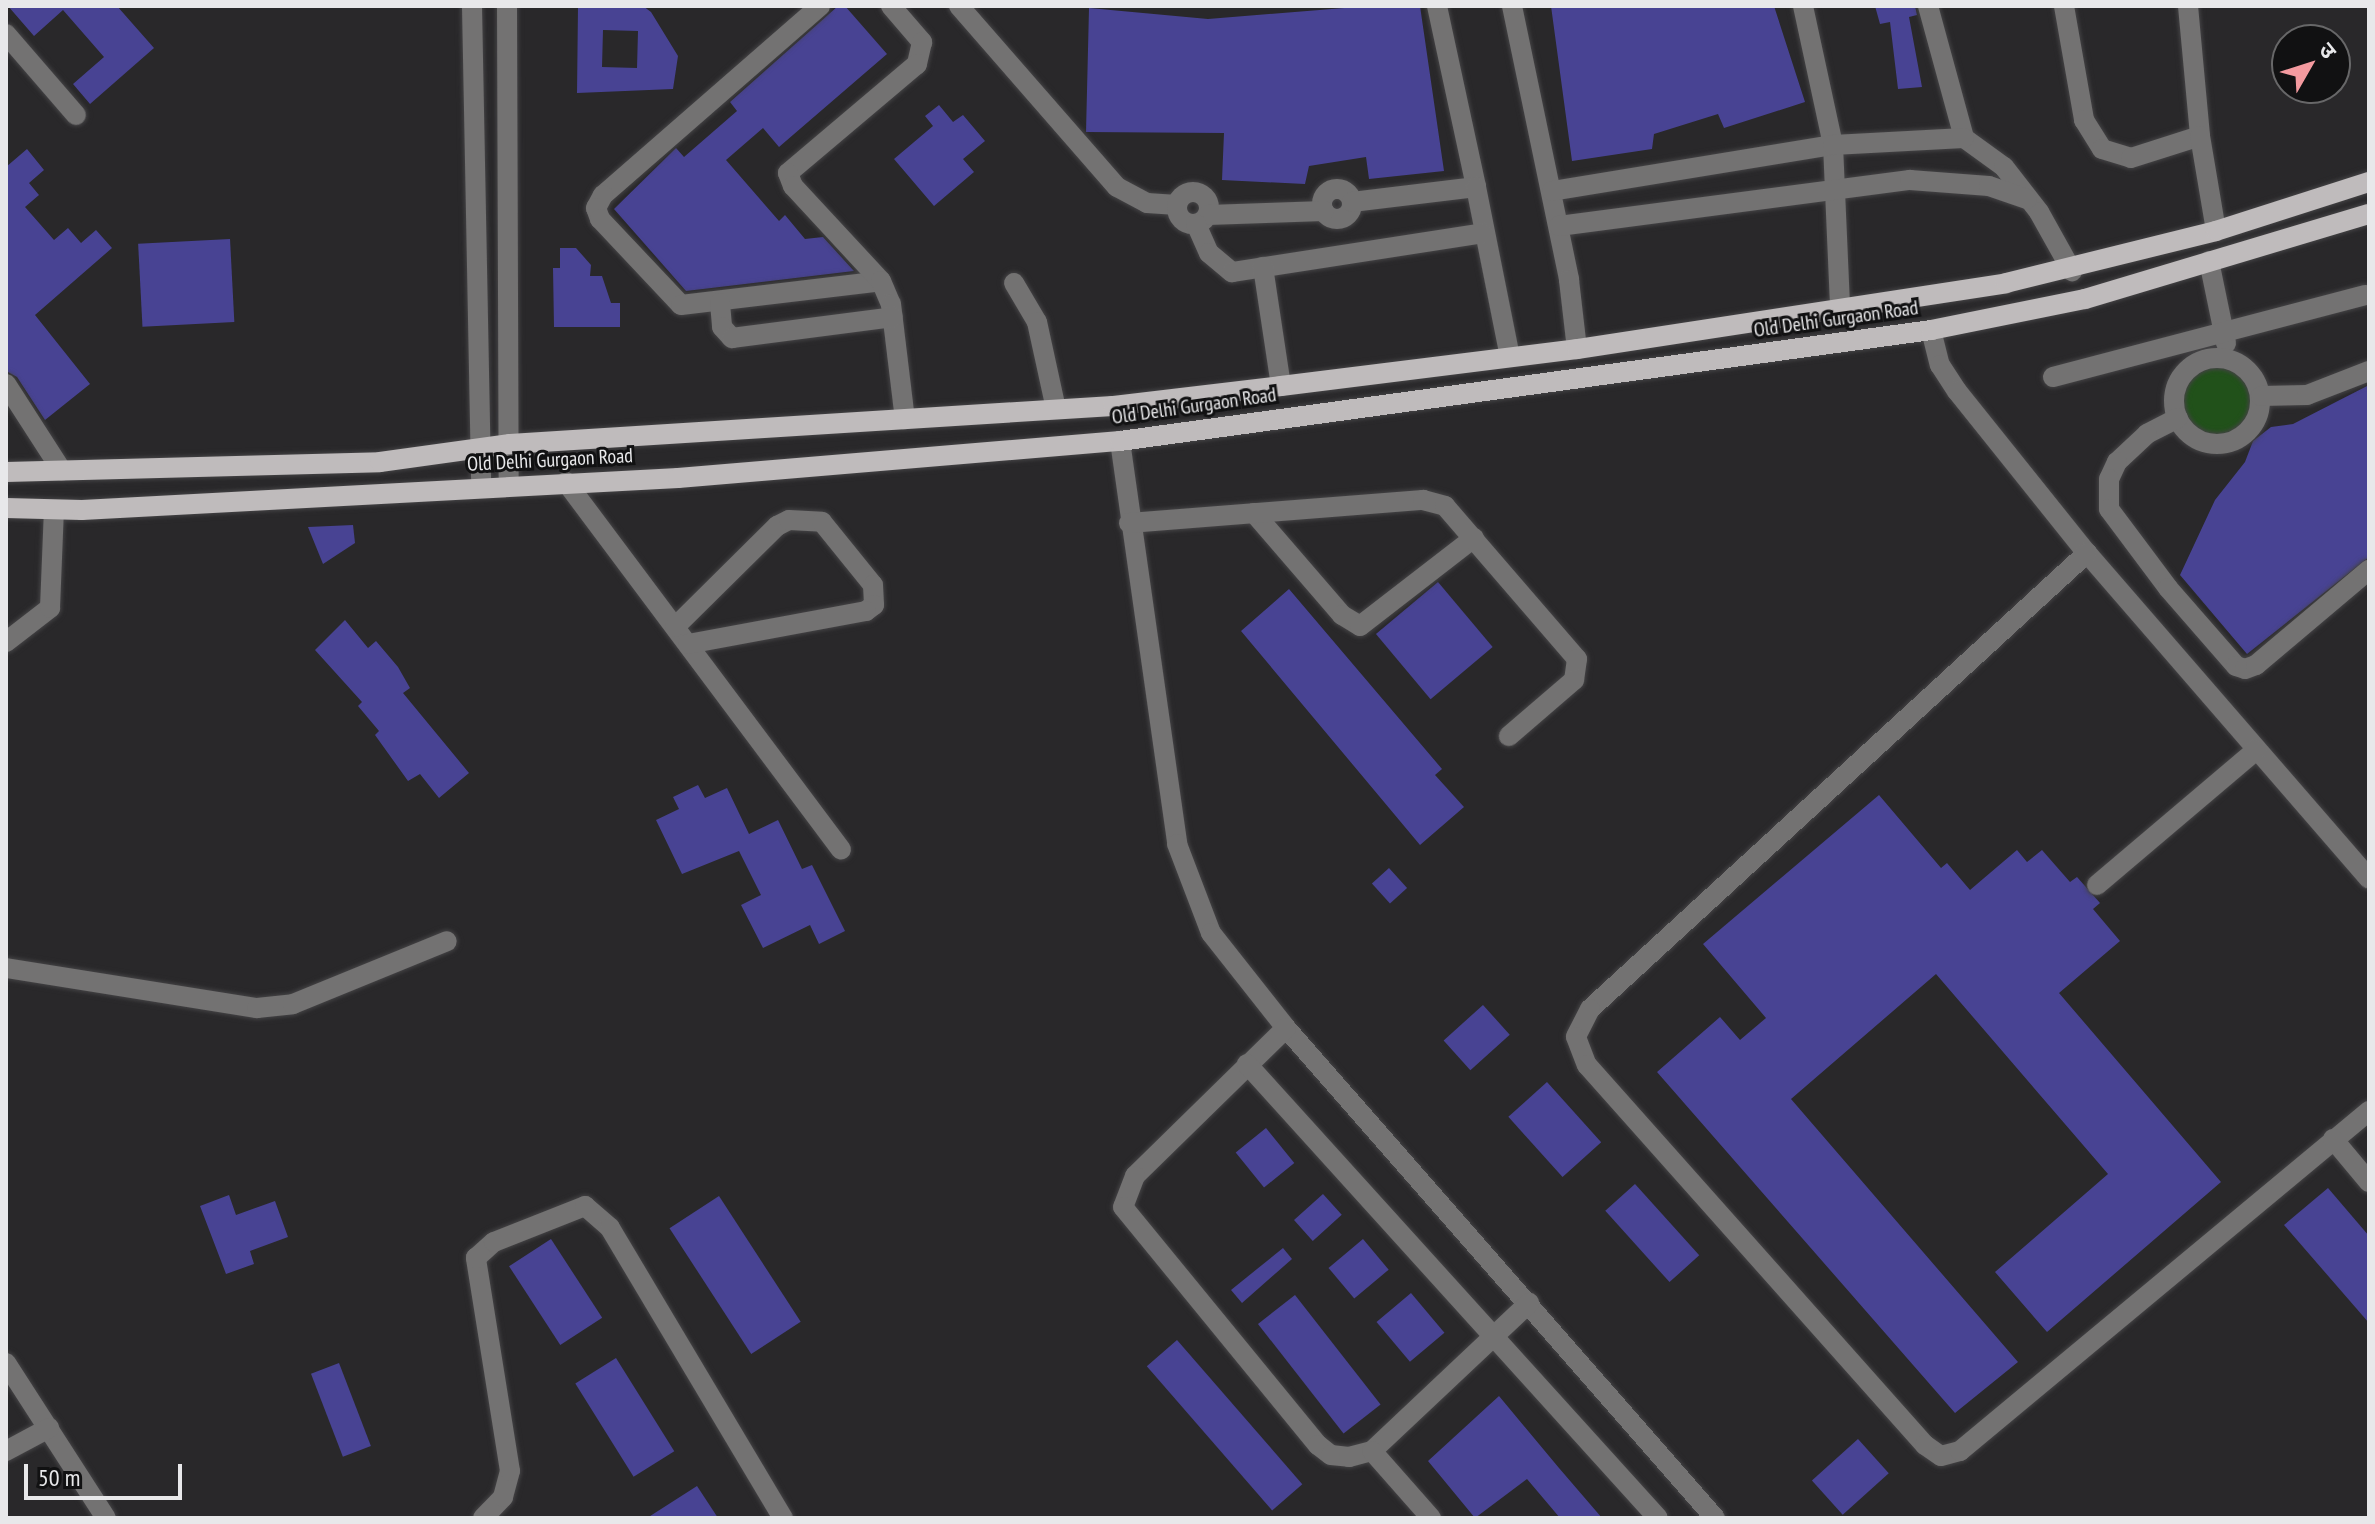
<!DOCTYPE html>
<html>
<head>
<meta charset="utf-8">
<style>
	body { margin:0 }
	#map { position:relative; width:2375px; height:1524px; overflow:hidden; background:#29282a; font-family:"PT Sans Narrow","Noto Sans Devanagari",sans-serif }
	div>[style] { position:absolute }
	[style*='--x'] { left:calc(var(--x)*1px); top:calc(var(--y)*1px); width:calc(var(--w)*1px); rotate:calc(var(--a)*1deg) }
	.green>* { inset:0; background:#21511a }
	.round { border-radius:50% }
	.building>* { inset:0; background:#484393; transform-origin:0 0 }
	.roads { filter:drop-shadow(0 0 2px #444345) drop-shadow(0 0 2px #444345) }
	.minor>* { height:20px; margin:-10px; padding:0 10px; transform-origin:10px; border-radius:10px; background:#737272 }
	.minor>.ring { margin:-10px; padding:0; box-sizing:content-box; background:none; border:20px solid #737272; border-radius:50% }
	.major>* { height:20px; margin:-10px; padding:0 10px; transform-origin:10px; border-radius:10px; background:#bfbbbc }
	span { translate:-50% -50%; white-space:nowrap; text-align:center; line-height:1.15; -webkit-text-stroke:6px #111112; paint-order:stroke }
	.street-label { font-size:20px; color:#e8e8ea }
	.frame { position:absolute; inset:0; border:8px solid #e8e8ea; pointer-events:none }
	.north { position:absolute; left:2271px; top:24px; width:80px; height:80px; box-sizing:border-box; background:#111112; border:2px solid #676768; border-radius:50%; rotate:51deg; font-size:22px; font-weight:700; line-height:32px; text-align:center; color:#e8e8ea }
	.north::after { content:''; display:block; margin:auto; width:28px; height:36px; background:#f49a9f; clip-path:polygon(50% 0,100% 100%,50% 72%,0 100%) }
	.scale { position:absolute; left:24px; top:1464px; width:158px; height:36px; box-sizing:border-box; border:4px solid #e8e8ea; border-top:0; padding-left:10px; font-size:24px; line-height:28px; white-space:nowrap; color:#e8e8ea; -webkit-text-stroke:6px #111112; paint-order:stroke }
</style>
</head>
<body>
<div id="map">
	<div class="green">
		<i class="round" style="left:2179px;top:361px;width:78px;height:78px"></i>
	</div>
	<div class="building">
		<i style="clip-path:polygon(8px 6px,117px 6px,154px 48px,90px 104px,73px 84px,104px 57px,63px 10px,34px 36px)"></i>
		<i style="clip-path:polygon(evenodd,578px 6px,643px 6px,651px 12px,678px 56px,673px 89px,577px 93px,578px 6px,603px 30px,638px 31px,637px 68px,602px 67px,603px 30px)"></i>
		<i style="clip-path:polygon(838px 6px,845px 6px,887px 54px,779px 147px,763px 128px,726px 160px,779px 221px,785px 215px,805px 239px,823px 237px,854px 271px,686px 291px,614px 209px,676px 148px,684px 157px,737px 111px,730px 102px)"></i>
		<i style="clip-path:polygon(1369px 6px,1420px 6px,1444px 171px,1369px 179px,1366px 157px,1309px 166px,1305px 184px,1222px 180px,1224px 133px,1086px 132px,1089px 8px,1208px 19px)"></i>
		<i style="clip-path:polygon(1551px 6px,1774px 6px,1805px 102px,1724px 128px,1718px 114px,1654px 134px,1652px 149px,1572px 161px)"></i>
		<i style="clip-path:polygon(1875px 6px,1915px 6px,1917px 15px,1909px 17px,1922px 87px,1898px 89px,1890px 22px,1880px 24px)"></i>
		<i style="clip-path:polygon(939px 105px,953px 122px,963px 115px,985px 141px,963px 159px,974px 172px,934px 206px,894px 159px,933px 126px,925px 116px)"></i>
		<i style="clip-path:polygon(27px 149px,44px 170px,29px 183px,39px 195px,25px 207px,54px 240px,68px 228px,81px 243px,96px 230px,112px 248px,35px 315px,90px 384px,45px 420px,17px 377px,6px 371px,6px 167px)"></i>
		<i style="left:230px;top:239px;width:83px;height:92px;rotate:87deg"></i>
		<i style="clip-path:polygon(560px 248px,576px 248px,591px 265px,590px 276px,602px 276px,611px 303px,620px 303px,620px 327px,554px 327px,553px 268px,560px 268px)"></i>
		<i style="clip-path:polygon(2369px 385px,2369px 557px,2247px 654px,2180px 575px,2215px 500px,2245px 462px,2253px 441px,2271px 427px,2293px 424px)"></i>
		<i style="clip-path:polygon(353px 525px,355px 543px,323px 564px,308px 527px)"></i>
		<i style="left:1438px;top:582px;width:85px;height:81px;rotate:50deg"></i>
		<i style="clip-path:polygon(1289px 589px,1442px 769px,1435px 775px,1464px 807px,1420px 845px,1241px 631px)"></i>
		<i style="clip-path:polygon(345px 620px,368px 648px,376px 641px,398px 667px,410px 688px,403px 693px,469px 773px,439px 798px,420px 774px,408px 781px,375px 735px,379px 731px,358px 706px,362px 702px,315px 650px)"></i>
		<i style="clip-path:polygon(698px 785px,705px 798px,727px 788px,749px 834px,778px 820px,802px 869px,812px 865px,845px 931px,819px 944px,810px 925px,763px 948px,741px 905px,761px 895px,739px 851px,682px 874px,656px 820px,679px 809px,673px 797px)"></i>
		<i style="clip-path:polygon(1879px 795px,1941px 868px,1947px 863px,1970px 890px,2017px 850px,2027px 862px,2042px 850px,2070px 882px,2077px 877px,2100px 903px,2093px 909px,2120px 941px,2059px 993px,2221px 1182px,2047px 1332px,1995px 1272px,2108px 1174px,1936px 974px,1791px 1099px,2018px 1362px,1955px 1413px,1657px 1072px,1720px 1017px,1740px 1040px,1766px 1018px,1703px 944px)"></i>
		<i style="left:1389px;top:868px;width:27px;height:23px;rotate:48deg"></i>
		<i style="left:1483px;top:1005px;width:40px;height:53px;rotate:48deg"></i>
		<i style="left:1547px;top:1082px;width:81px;height:52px;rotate:48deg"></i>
		<i style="left:1266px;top:1128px;width:45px;height:39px;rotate:51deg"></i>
		<i style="left:1635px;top:1184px;width:96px;height:40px;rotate:48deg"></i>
		<i style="clip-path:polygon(2328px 1188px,2369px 1236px,2369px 1323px,2284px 1225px)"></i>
		<i style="left:1323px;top:1194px;width:28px;height:39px;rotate:48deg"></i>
		<i style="clip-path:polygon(229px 1195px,236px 1215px,275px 1201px,288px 1237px,250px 1251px,254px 1264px,226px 1274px,200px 1206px)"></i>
		<i style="left:719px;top:1196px;width:150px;height:59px;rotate:57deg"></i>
		<i style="left:551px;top:1239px;width:94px;height:50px;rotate:57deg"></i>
		<i style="left:1363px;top:1239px;width:40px;height:45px;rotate:50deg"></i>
		<i style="clip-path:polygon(1283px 1248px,1292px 1259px,1242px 1303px,1231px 1290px)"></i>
		<i style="left:1411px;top:1293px;width:52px;height:45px;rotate:50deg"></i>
		<i style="left:1295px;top:1295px;width:139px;height:47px;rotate:52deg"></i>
		<i style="left:1177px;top:1340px;width:191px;height:40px;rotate:49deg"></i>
		<i style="left:616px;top:1358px;width:110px;height:48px;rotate:58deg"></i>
		<i style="left:339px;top:1363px;width:89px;height:30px;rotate:69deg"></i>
		<i style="clip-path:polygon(1499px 1396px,1559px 1468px,1602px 1518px,1560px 1518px,1527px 1479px,1475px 1518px,1428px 1461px)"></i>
		<i style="left:1858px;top:1439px;width:46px;height:62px;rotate:48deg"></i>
		<i style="clip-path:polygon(697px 1486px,718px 1518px,647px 1518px)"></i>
	</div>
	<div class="roads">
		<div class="minor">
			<i style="--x:472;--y:6;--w:480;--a:88.9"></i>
			<i style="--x:507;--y:6;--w:480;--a:89.8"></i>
			<i style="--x:820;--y:6;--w:288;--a:138.9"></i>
			<i style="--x:603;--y:195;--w:15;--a:118"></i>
			<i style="--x:596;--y:208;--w:12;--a:70"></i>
			<i style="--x:600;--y:219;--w:118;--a:46.7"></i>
			<i style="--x:681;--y:305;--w:201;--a:-6.8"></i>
			<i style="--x:891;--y:6;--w:48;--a:49.3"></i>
			<i style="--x:922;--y:42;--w:23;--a:103"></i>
			<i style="--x:917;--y:64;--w:169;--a:139.8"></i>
			<i style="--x:788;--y:173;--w:14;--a:69"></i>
			<i style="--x:793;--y:186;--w:129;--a:47.2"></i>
			<i style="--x:881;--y:281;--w:25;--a:67"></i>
			<i style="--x:891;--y:304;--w:116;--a:83.1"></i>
			<i style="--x:959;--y:6;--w:240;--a:48.9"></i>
			<i style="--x:1117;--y:187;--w:34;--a:28"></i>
			<i style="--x:1147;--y:203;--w:30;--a:4"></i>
			<i style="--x:1437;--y:6;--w:185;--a:77.8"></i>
			<i style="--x:1512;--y:6;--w:280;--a:78.2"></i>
			<i style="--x:1569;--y:280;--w:69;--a:83.4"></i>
			<i style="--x:1803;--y:6;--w:142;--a:77.8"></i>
			<i style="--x:1833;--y:145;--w:163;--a:87.5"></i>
			<i style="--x:1928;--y:6;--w:137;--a:74.7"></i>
			<i style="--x:1964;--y:138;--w:49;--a:35.9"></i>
			<i style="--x:2004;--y:167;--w:57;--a:52.1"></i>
			<i style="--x:2039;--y:212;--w:68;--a:60.8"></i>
			<i style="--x:2064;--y:6;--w:116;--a:80"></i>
			<i style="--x:2084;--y:120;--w:34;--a:58"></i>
			<i style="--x:2102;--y:149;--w:30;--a:17"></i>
			<i style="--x:2131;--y:158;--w:72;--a:-17.7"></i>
			<i style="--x:2188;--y:6;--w:131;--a:84.7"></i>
			<i style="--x:2200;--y:136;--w:96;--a:80.4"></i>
			<i style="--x:6;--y:34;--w:107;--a:49.2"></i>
			<i class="ring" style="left:1322px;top:189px;width:10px;height:10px"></i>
			<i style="--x:1552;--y:191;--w:285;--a:-9.3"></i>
			<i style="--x:1833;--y:145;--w:131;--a:-3.1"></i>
			<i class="ring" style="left:1177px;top:192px;width:12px;height:12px"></i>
			<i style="--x:1352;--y:202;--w:125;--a:-6.9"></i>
			<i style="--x:1476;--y:187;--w:173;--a:78.7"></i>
			<i style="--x:1208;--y:215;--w:116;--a:-2"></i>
			<i style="--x:1196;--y:224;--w:32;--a:66"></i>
			<i style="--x:1209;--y:253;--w:30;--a:40"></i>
			<i style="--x:1232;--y:272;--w:254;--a:-8.8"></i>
			<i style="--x:1559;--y:226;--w:354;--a:-7.5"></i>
			<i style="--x:1910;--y:180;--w:79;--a:4.3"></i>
			<i style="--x:1989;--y:186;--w:40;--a:18.9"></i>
			<i style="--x:2209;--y:261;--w:84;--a:78.3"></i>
			<i style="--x:1263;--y:267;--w:120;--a:81.4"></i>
			<i style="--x:1014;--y:283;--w:45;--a:59.5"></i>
			<i style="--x:1037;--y:322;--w:89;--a:77.7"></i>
			<i style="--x:720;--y:303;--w:24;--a:85"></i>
			<i style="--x:722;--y:327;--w:15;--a:48"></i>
			<i style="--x:732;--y:338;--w:162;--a:-7.4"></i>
			<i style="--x:1931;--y:330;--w:36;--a:76"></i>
			<i style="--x:1940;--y:365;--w:31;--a:57"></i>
			<i style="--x:1957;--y:391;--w:208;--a:51.3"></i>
			<i style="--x:2087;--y:553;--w:431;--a:49.1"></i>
			<i class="ring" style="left:2174px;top:358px;width:66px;height:66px"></i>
			<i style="--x:2053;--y:377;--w:323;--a:-14.7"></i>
			<i style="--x:6;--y:384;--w:103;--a:57.2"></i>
			<i style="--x:2261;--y:396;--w:46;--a:-1.2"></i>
			<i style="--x:2307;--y:395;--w:66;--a:-21.2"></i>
			<i style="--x:2178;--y:418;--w:35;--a:153"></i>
			<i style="--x:2147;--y:434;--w:41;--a:137"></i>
			<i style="--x:2117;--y:462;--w:19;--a:115"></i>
			<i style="--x:2109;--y:479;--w:30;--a:90"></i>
			<i style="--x:2109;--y:509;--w:99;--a:53.2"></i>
			<i style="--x:2168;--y:588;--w:103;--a:48.9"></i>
			<i style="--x:2236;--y:666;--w:9;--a:18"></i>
			<i style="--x:2245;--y:669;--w:12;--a:-20"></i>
			<i style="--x:2256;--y:665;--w:148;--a:-40.1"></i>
			<i style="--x:1120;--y:441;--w:407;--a:81.9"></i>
			<i style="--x:1177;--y:844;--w:95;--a:69.1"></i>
			<i style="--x:1211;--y:933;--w:121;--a:51.7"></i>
			<i style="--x:1286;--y:1028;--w:651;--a:48.8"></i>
			<i style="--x:566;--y:482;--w:459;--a:53.2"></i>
			<i style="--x:1254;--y:513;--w:135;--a:49.2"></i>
			<i style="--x:1342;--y:615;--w:21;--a:31"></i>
			<i style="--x:1360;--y:626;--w:144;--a:-37.7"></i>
			<i style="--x:1129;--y:523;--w:295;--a:-4.5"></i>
			<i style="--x:1423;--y:500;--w:23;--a:15"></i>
			<i style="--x:1445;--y:506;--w:202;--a:49.2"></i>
			<i style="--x:1577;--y:659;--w:21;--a:98"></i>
			<i style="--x:1574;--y:680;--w:86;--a:139.3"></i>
			<i style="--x:2087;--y:553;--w:674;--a:137.46"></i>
			<i style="--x:1590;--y:1009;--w:31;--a:117"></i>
			<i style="--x:1576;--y:1037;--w:30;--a:69"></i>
			<i style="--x:1587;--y:1065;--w:509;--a:48.35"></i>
			<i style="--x:1925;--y:1445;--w:19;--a:35"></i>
			<i style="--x:1941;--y:1456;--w:20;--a:-15"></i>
			<i style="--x:1960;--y:1451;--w:532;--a:-39.74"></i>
			<i style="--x:675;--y:627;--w:144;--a:-44.7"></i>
			<i style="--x:777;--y:526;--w:13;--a:-27"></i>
			<i style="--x:789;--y:520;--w:33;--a:3"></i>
			<i style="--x:822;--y:522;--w:81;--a:51"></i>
			<i style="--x:873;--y:585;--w:20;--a:87"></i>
			<i style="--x:874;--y:605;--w:10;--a:143"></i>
			<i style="--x:866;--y:611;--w:181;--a:169.5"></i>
			<i style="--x:6;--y:642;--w:56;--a:-37.7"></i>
			<i style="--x:50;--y:608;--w:98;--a:-87.7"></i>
			<i style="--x:2097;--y:885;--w:209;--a:-40.3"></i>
			<i style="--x:6;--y:968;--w:254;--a:9.1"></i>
			<i style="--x:257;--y:1008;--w:36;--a:-6"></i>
			<i style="--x:293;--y:1004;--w:166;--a:-22.2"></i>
			<i style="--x:1286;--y:1028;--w:211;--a:135.6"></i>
			<i style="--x:1135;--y:1176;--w:33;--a:111"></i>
			<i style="--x:1123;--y:1207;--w:308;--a:50.7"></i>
			<i style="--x:1318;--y:1445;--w:16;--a:38"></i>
			<i style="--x:1331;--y:1455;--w:18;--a:6"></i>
			<i style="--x:1349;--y:1457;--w:24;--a:-15"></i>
			<i style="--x:1372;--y:1451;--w:216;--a:-43.3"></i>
			<i style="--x:1247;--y:1064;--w:612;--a:47.85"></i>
			<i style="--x:2333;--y:1139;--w:56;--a:50.1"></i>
			<i style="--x:6;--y:1363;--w:184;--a:57.2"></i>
			<i style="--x:6;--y:1451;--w:49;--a:-28.1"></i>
			<i style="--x:1372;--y:1451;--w:89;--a:48.6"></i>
			<i style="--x:483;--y:1518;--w:29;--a:-46"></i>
			<i style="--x:503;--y:1497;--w:27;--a:-75"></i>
			<i style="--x:510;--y:1471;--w:216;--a:-99.1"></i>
			<i style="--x:476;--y:1258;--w:24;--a:-42"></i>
			<i style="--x:494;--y:1242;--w:98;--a:-21.6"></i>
			<i style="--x:585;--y:1206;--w:33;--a:41"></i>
			<i style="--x:610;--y:1228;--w:338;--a:59.2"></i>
		</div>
		<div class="major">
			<i style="--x:6;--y:472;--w:374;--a:-1.5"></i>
			<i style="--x:380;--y:462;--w:131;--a:-7.9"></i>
			<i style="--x:510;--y:444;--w:604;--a:-3.61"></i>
			<i style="--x:1113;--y:406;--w:169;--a:-6.8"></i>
			<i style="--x:1281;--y:386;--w:298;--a:-7.1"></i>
			<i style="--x:1577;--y:349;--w:434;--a:-8.7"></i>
			<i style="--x:2006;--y:283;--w:216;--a:-13.9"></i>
			<i style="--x:2216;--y:231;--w:161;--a:-17.8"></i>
			<i style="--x:6;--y:508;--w:76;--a:1.5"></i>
			<i style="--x:82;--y:510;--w:597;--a:-3.07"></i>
			<i style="--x:678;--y:478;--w:444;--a:-4.8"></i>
			<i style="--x:1120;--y:441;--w:819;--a:-7.79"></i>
			<i style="--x:1931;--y:330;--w:157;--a:-11.4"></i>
			<i style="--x:2085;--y:299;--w:296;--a:-16.7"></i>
		</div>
	</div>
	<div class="street-label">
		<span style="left:1836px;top:319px;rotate:-8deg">Old Delhi Gurgaon Road</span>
		<span style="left:1194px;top:406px;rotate:-8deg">Old Delhi Gurgaon Road</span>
		<span style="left:550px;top:460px;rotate:-3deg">Old Delhi Gurgaon Road</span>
	</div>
	<div class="frame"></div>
	<div class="north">उ</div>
	<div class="scale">50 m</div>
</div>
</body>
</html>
